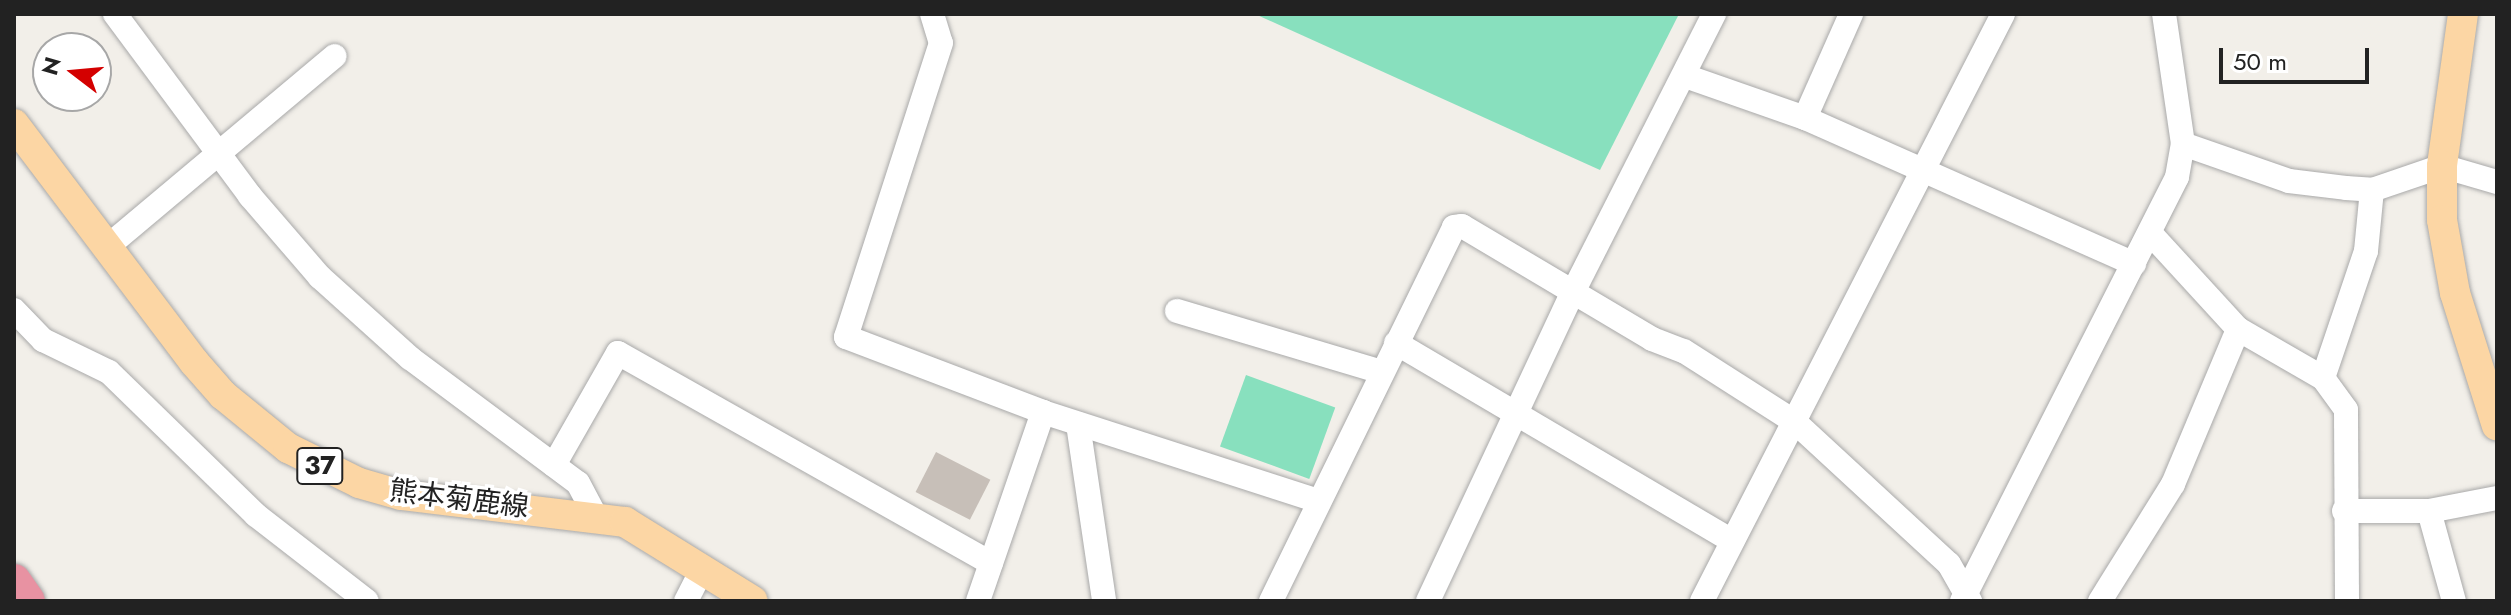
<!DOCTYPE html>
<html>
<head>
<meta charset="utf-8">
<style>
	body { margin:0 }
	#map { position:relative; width:2511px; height:615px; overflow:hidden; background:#f2efe9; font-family:Jost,"Noto Sans JP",sans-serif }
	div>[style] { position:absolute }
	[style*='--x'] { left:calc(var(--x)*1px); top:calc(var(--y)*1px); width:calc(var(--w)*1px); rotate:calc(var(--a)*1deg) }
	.pitch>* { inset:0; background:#88e0be; transform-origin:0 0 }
	.building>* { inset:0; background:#c7bfb8; transform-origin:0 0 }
	.roads { filter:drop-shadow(0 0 2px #a9a9a9) drop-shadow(0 0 2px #a9a9a9) }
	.minor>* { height:24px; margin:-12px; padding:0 12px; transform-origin:12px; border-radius:12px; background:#fff }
	.major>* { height:30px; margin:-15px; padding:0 15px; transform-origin:15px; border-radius:15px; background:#fcd6a4 }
	.highway>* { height:34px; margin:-17px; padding:0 17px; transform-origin:17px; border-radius:17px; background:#e892a2 }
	span { translate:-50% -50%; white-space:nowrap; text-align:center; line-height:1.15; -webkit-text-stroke:7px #fff; paint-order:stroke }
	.shield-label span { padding:2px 6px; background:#fff; border:2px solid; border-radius:6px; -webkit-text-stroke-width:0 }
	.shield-label { font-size:26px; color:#222; font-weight:700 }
	.street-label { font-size:28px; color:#222 }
	.frame { position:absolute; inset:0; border:16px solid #222; pointer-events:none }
	.north { position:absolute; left:32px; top:32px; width:80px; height:80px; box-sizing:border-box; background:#fff; border:2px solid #a7a7a7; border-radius:50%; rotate:286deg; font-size:22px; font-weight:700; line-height:32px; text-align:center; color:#222 }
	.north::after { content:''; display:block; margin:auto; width:28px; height:36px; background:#d40000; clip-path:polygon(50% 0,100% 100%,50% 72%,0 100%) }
	.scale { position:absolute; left:2219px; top:48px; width:150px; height:36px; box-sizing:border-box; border:4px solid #222; border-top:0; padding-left:10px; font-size:24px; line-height:28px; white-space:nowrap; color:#222; -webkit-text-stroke:6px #fff; paint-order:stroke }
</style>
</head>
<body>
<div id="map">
	<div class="pitch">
		<i style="clip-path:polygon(1255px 14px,1679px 14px,1600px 170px)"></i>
		<i style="left:1246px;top:375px;width:95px;height:76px;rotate:20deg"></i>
	</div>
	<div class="building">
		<i style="left:936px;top:452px;width:61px;height:45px;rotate:27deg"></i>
	</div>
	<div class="roads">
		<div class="minor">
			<i style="--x:115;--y:14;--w:227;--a:53.4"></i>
			<i style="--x:250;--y:196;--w:107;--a:49.2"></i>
			<i style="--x:320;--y:277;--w:121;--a:42"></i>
			<i style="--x:410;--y:358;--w:209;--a:36.7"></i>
			<i style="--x:578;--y:483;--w:36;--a:62"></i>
			<i style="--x:932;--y:14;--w:30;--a:73"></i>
			<i style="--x:941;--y:43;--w:309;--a:107.9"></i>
			<i style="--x:846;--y:337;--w:211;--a:20.8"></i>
			<i style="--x:1043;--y:412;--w:290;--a:17.9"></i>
			<i style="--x:1685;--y:76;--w:127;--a:19.3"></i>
			<i style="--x:1805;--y:118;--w:360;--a:23.9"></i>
			<i style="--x:1805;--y:118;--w:114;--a:-66.1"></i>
			<i style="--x:2183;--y:144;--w:112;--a:19.2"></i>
			<i style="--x:2289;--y:181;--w:57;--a:7"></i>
			<i style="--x:2346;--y:188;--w:26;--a:4"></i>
			<i style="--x:2372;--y:190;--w:74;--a:-18.9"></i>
			<i style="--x:2442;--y:166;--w:57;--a:16.2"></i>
			<i style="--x:2150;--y:233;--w:130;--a:47.5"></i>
			<i style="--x:2238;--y:329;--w:98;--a:30"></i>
			<i style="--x:2323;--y:378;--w:39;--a:54"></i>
			<i style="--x:2346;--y:410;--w:191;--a:89.7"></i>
			<i style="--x:107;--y:247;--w:297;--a:-40"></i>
			<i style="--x:14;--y:310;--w:42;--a:46"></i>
			<i style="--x:43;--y:340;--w:73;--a:25.9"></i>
			<i style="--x:109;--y:372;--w:205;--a:44.2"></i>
			<i style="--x:256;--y:515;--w:140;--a:37.8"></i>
			<i style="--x:1177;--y:311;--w:213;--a:16.6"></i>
			<i style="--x:1396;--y:343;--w:390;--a:30.5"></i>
			<i style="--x:2323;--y:378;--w:134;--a:-71.3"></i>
			<i style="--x:2366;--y:251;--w:61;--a:-84.4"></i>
			<i style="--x:1078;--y:424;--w:179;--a:81.6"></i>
			<i style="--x:554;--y:465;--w:129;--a:-60.3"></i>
			<i style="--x:618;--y:353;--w:428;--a:29.4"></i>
			<i style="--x:2344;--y:511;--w:85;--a:0"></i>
			<i style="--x:2429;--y:511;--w:69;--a:-10.8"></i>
			<i style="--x:2429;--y:511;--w:93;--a:74.5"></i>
			<i style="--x:686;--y:601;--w:37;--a:-63"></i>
			<i style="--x:978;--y:601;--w:200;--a:-71"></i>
			<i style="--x:1271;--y:601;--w:416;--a:-63.9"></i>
			<i style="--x:1454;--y:227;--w:8;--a:-7"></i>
			<i style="--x:1462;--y:226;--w:221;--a:30.7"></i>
			<i style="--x:1652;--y:339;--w:34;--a:21"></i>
			<i style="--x:1684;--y:351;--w:132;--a:32.6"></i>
			<i style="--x:1795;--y:422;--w:209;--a:42.7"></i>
			<i style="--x:1949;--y:564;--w:43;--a:60.4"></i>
			<i style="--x:1428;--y:601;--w:341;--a:-64.9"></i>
			<i style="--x:1573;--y:292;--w:312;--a:-63.1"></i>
			<i style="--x:1702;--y:601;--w:660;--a:-62.85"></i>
			<i style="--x:1962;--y:601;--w:475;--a:-63.1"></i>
			<i style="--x:2177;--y:177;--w:34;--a:-80"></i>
			<i style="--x:2183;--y:144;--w:131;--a:-98.3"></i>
			<i style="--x:2100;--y:601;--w:138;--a:-58"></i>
			<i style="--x:2173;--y:484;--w:168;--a:-67.2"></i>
		</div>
		<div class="major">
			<i style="--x:2463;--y:14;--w:153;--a:97.9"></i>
			<i style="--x:2442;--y:166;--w:54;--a:90"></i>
			<i style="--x:2442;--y:220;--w:74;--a:79.9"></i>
			<i style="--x:2455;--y:293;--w:139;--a:72.5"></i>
			<i style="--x:14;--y:124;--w:298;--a:52.9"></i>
			<i style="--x:194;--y:362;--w:44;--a:48.7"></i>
			<i style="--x:223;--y:395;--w:84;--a:39.2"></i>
			<i style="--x:288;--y:448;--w:79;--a:26.2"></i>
			<i style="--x:359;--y:483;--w:44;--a:15.9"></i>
			<i style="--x:401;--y:495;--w:226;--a:6.9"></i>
			<i style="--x:625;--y:522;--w:150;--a:31.7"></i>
		</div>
		<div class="highway">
			<i style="--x:14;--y:581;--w:24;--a:55"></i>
		</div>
	</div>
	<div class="shield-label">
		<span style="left:320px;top:466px">37</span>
	</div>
	<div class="street-label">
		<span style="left:459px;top:499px;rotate:7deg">熊本菊鹿線</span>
	</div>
	<div class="frame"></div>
	<div class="north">N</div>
	<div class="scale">50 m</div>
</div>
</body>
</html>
